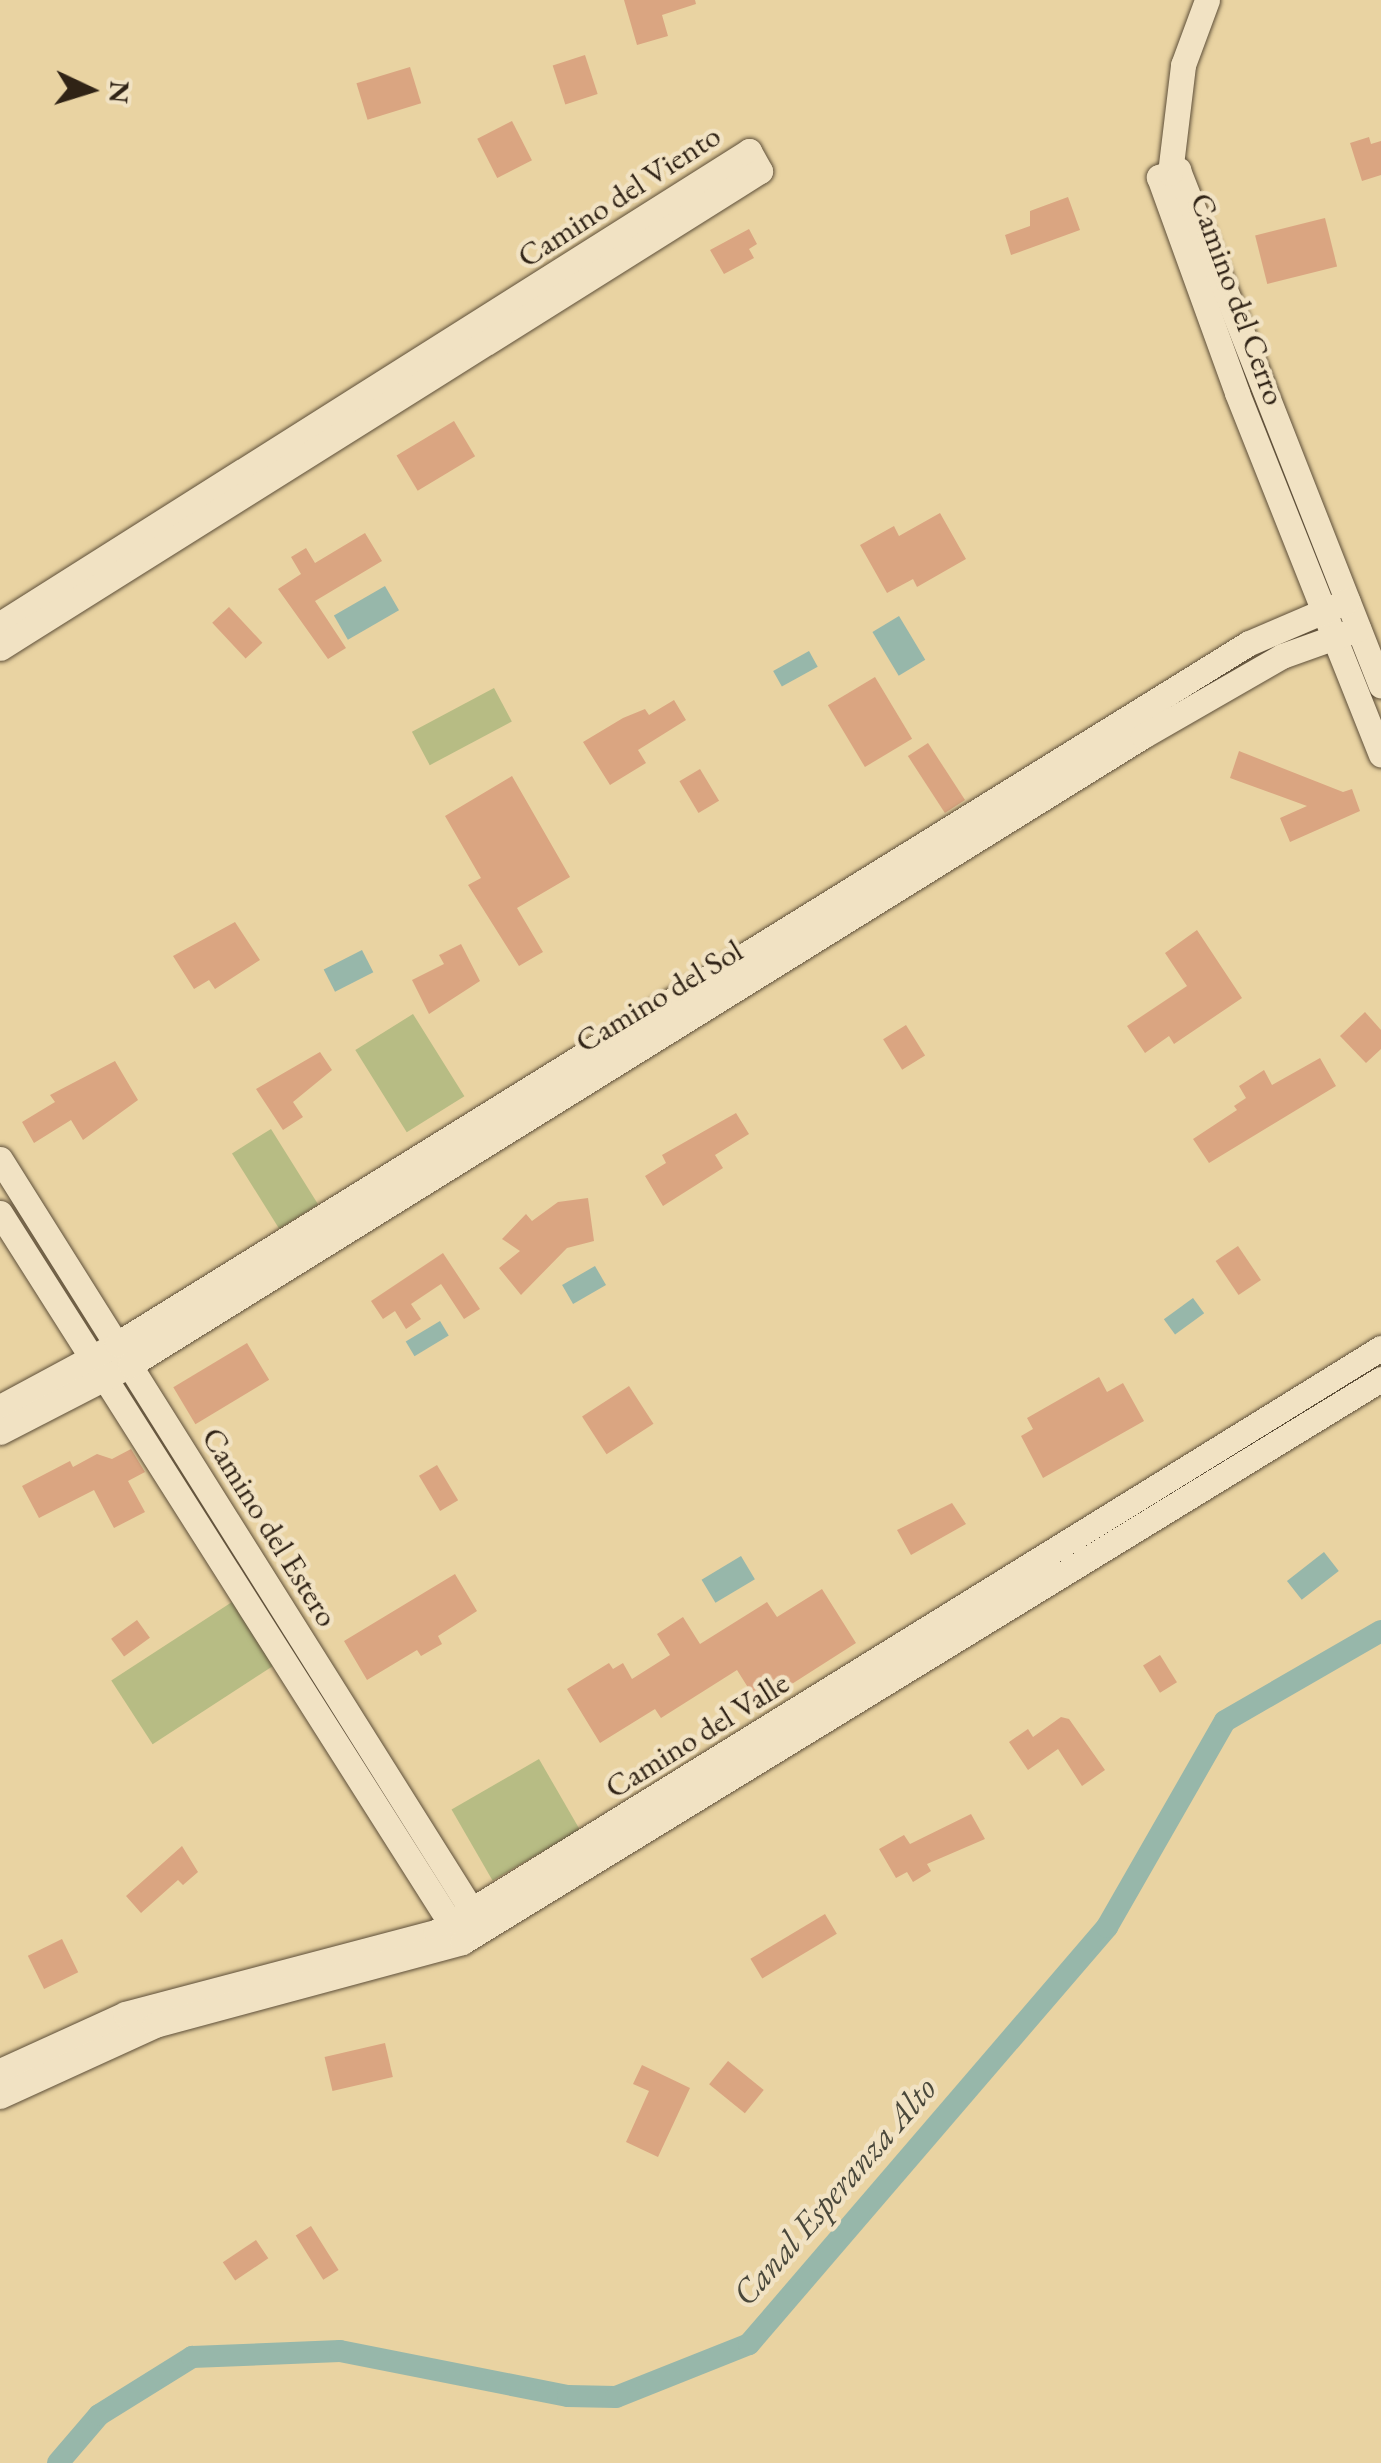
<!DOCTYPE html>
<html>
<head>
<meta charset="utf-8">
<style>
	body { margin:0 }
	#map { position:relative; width:1381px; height:2463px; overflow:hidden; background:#e9d3a2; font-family:"EB Garamond",serif }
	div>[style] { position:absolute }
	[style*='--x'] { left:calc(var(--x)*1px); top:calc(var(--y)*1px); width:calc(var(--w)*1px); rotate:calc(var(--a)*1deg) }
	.green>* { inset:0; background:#b7bc84; transform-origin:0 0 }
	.water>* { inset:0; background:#97b7aa; transform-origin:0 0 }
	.canal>* { height:22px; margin:-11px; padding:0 11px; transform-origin:11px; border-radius:11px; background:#97b7aa }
	.building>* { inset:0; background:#daa581; transform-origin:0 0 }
	.roads { filter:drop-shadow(0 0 2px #5e4f39) drop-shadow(0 0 2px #5e4f39) }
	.street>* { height:25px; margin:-12.5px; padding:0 12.5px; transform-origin:12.5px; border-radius:12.5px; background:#f1e2c3 }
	span { translate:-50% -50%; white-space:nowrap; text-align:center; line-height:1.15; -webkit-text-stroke:9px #f1e2c3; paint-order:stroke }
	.street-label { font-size:32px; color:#302316 }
	.water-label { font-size:35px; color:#4a483b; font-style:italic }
	.north { position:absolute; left:40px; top:40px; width:100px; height:100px; -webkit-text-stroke:8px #f1e2c3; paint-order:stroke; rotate:94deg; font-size:28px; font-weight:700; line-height:40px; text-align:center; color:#302316 }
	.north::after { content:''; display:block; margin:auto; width:35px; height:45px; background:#302316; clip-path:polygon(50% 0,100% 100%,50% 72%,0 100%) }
</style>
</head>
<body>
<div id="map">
	<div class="green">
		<i style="left:494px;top:688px;width:38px;height:93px;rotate:62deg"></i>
		<i style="left:413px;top:1014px;width:97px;height:68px;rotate:58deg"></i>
		<i style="left:271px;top:1129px;width:89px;height:46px;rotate:58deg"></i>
		<i style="left:232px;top:1602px;width:76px;height:144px;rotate:57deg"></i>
		<i style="left:539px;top:1759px;width:82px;height:101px;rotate:60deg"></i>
	</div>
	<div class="water">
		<i style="left:385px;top:586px;width:28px;height:59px;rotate:60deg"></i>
		<i style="left:899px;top:616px;width:51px;height:31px;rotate:59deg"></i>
		<i style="left:809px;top:651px;width:18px;height:41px;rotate:61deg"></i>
		<i style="left:362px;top:950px;width:25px;height:43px;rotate:63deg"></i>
		<i style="left:595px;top:1266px;width:22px;height:38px;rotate:60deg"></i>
		<i style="left:1193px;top:1298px;width:19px;height:36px;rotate:54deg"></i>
		<i style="left:440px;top:1321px;width:17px;height:40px;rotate:59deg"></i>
		<i style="left:1324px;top:1552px;width:24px;height:47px;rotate:52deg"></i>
		<i style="left:741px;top:1556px;width:27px;height:46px;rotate:59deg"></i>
	</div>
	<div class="canal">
		<i style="--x:58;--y:2463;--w:63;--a:-49.5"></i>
		<i style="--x:99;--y:2415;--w:110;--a:-31.9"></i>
		<i style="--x:192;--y:2357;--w:148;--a:-2.3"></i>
		<i style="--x:340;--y:2351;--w:232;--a:11.2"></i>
		<i style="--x:568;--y:2396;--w:48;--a:1.2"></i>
		<i style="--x:616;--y:2397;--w:143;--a:-21.7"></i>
		<i style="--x:749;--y:2344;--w:550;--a:-49.35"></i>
		<i style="--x:1107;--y:1927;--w:237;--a:-60.2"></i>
		<i style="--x:1225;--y:1721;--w:180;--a:-30"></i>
	</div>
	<div class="building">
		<i style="clip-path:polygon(624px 0,695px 0,696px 4px,662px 15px,668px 36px,637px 45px)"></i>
		<i style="left:585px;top:55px;width:41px;height:34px;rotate:72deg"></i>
		<i style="left:410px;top:67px;width:38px;height:56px;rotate:73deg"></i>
		<i style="left:512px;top:121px;width:44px;height:39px;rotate:63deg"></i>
		<i style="clip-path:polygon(1369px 137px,1371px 144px,1381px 141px,1381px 175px,1362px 181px,1350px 143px)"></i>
		<i style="clip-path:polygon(1068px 197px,1080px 230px,1011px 255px,1005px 235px,1030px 226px,1030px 211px)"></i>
		<i style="left:1325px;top:218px;width:50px;height:72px;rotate:76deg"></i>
		<i style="clip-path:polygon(749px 229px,757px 244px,749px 249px,754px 258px,724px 274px,710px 250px)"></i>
		<i style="left:454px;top:421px;width:41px;height:67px;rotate:59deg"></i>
		<i style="clip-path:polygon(940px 513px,966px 559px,917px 587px,913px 579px,887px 593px,860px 545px,894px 526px,899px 536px)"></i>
		<i style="clip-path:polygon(365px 533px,382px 561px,315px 601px,346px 648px,328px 659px,278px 589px,301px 574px,291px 557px,306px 548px,315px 563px)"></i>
		<i style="left:229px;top:607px;width:49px;height:23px;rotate:47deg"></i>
		<i style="left:875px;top:677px;width:72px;height:55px;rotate:59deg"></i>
		<i style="clip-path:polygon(674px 700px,686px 720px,638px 750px,646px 763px,610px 785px,583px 742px,623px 718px,645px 709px,649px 715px)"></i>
		<i style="left:928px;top:743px;width:68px;height:24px;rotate:57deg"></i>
		<i style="clip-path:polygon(1239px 751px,1343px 792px,1352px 789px,1360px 811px,1290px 842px,1280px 818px,1307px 806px,1230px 778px)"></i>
		<i style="left:700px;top:769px;width:37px;height:24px;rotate:59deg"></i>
		<i style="clip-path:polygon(512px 776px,570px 877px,517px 908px,543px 952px,519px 966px,468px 885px,481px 878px,445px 816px)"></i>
		<i style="clip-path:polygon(235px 922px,260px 960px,215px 989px,209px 980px,194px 989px,173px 956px)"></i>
		<i style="clip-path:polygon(1197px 930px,1242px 998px,1174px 1044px,1169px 1036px,1145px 1053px,1127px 1026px,1187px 986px,1165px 953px)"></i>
		<i style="clip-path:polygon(461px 944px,480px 981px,429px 1014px,412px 980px,444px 964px,439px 955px)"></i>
		<i style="clip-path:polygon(1365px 1012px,1381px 1030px,1381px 1049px,1366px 1063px,1340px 1036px)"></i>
		<i style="left:906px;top:1025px;width:36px;height:27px;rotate:58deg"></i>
		<i style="clip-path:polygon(320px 1052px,332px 1070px,293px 1102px,303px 1117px,283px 1130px,256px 1089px)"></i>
		<i style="clip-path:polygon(1320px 1058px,1336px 1086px,1209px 1163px,1193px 1139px,1237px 1110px,1234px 1106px,1246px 1098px,1239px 1086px,1264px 1070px,1272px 1085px)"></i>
		<i style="clip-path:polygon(115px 1061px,138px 1100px,83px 1140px,71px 1120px,34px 1143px,22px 1122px,55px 1102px,50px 1095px)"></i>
		<i style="clip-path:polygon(736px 1113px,749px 1134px,715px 1155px,723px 1168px,663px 1206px,645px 1176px,666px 1163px,662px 1155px)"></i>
		<i style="clip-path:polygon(588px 1198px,594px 1241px,567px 1248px,521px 1295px,499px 1268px,520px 1251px,502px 1239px,526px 1214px,532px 1221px,558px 1202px)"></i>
		<i style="left:1238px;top:1246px;width:41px;height:27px;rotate:56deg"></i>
		<i style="clip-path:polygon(443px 1253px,480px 1309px,464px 1319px,441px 1284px,411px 1304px,421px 1319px,406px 1329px,395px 1311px,383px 1319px,371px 1301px)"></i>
		<i style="left:247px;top:1343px;width:43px;height:86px;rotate:59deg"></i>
		<i style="clip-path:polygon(1099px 1377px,1107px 1392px,1123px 1383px,1144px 1421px,1043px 1478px,1021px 1436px,1033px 1429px,1027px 1418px)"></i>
		<i style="left:629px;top:1386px;width:45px;height:56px;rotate:57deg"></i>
		<i style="clip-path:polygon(131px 1449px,145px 1472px,128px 1481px,145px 1512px,114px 1528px,94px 1490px,39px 1518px,22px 1486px,70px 1461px,73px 1467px,97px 1454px,112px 1459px)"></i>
		<i style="left:437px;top:1465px;width:41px;height:21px;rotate:59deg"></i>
		<i style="clip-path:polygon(952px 1503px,966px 1524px,911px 1555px,897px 1530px)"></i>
		<i style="clip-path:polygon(455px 1574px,477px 1611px,438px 1636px,442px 1644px,421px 1656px,417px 1650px,367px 1680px,344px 1641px)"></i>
		<i style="clip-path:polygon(822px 1589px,856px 1643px,759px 1705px,737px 1670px,661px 1718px,655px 1709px,600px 1743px,567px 1689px,609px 1663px,613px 1669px,623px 1663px,632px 1679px,670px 1655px,657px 1634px,683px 1617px,700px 1644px,767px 1602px,777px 1617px)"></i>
		<i style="left:137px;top:1620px;width:22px;height:32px;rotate:54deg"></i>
		<i style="left:1160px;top:1655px;width:32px;height:20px;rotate:58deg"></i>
		<i style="clip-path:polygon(1061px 1717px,1069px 1719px,1105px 1770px,1082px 1786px,1058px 1749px,1028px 1770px,1009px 1742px,1028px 1729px,1033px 1737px)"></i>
		<i style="clip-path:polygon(971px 1814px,985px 1839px,927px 1864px,931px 1871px,913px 1882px,907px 1872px,896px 1878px,879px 1849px,904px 1835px,910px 1844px)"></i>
		<i style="clip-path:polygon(182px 1846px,198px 1872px,183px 1885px,178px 1880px,141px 1913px,126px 1896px)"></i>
		<i style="left:825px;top:1914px;width:23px;height:87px;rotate:59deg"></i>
		<i style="left:62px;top:1939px;width:37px;height:38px;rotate:64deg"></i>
		<i style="left:385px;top:2043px;width:35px;height:62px;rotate:77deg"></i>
		<i style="left:728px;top:2061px;width:46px;height:30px;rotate:39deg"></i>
		<i style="clip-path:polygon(642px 2065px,690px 2088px,658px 2157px,626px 2142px,649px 2091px,633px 2084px)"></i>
		<i style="left:311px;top:2226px;width:52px;height:18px;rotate:58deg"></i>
		<i style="left:256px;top:2240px;width:22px;height:40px;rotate:56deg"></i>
	</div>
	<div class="roads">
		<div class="street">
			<i style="--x:1170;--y:173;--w:12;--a:160"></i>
			<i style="--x:1159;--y:177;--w:230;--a:70.1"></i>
			<i style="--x:1237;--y:393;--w:389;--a:68.3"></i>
			<i style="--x:1170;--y:173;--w:9;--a:-21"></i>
			<i style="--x:1178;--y:170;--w:554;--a:68.52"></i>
			<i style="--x:1170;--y:173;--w:109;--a:-83.1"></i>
			<i style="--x:1183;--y:65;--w:69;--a:-69.7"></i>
			<i style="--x:0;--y:624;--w:886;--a:-32.27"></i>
			<i style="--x:749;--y:151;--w:23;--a:61"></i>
			<i style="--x:760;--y:171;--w:897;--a:147.89"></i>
			<i style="--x:0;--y:1159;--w:901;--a:57.88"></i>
			<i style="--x:0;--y:1213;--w:855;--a:57.61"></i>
			<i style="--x:0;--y:1407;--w:133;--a:-28.3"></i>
			<i style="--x:117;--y:1344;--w:1331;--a:-31.77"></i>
			<i style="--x:1249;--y:643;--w:107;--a:-23.2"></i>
			<i style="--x:0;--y:1432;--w:146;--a:-27.3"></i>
			<i style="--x:130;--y:1365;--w:1192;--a:-31.84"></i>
			<i style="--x:1143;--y:736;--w:160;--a:-29.9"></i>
			<i style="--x:1282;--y:656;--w:81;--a:-19.6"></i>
			<i style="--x:0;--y:2071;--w:137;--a:-24.5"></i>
			<i style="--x:125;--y:2014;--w:322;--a:-14.8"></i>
			<i style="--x:436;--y:1932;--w:1111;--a:-31.72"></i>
			<i style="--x:0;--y:2096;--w:170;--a:-24.6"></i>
			<i style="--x:155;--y:2025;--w:318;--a:-15.1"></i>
			<i style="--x:462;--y:1942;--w:1078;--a:-31.49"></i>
		</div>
	</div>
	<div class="street-label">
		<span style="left:619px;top:196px;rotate:-33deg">Camino del Viento</span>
		<span style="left:1238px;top:299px;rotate:70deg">Camino del Cerro</span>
		<span style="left:659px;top:996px;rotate:-31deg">Camino del Sol</span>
		<span style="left:270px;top:1527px;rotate:58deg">Camino del Estero</span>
		<span style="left:697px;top:1735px;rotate:-32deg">Camino del Valle</span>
	</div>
	<div class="water-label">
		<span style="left:834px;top:2191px;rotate:-49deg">Canal Esperanza Alto</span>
	</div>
	<div class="north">N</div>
</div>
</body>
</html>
